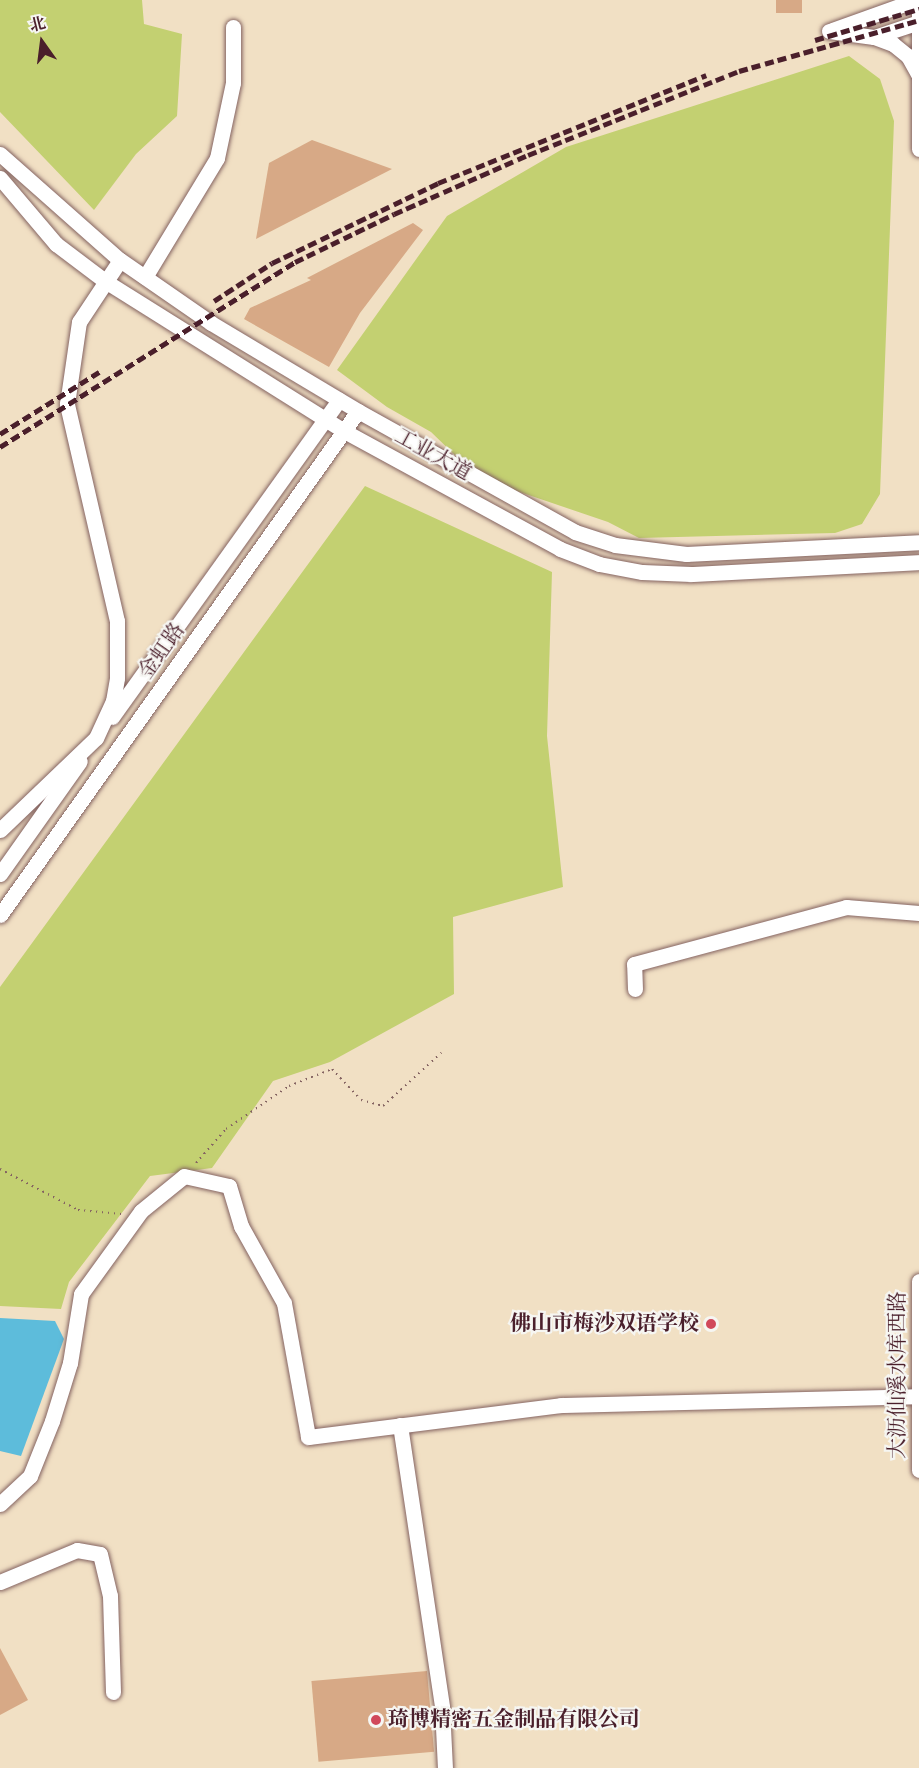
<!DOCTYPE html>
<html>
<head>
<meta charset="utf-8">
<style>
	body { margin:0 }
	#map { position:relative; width:919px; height:1768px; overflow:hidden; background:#f1e0c4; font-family:"IM FELL Double Pica","Noto Serif SC",serif }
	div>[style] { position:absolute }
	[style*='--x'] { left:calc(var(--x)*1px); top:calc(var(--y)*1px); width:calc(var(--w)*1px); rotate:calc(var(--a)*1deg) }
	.green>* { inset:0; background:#c3d071 }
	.water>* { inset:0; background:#5dbcdb }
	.building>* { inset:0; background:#d7a986; transform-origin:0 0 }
	.path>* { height:2px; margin-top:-1px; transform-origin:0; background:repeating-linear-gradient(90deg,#846361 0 1.5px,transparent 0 6px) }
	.roads { filter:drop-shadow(0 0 2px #846361) drop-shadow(0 0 2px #846361) }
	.minor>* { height:15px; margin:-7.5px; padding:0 7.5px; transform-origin:7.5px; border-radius:7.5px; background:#fff }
	.rail>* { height:4.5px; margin-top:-2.25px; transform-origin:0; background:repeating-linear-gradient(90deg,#4a1f2b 0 9px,transparent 0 13.5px) }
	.dots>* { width:16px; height:16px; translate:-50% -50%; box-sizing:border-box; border:3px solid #f6f6f2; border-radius:50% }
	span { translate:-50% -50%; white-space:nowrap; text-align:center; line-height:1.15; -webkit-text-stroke:4.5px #f6f6f2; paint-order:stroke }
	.street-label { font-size:21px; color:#4a1f2b }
	.poi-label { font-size:21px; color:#4a1f2b; font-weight:700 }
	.right { translate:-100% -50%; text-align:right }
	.left { translate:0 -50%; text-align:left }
	.north { position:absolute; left:12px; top:12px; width:60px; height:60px; -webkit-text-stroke:4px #f6f6f2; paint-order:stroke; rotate:346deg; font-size:16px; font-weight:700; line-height:24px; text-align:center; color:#4a1f2b }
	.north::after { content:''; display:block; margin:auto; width:21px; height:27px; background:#4a1f2b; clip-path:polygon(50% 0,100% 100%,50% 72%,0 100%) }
</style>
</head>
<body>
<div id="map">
	<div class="green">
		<i style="clip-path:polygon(0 0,142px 0,144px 24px,182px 34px,177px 116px,136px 154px,94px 210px,0 112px)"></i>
		<i style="clip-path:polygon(849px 56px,880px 79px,894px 121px,880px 494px,862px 524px,835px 533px,639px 538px,608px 522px,502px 486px,461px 461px,431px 432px,387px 407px,337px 370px,447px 216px,566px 147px)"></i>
		<i style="clip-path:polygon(365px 486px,552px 572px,547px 736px,563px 887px,453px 917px,454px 994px,330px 1062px,273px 1081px,212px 1168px,150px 1176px,69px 1282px,61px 1309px,0 1306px,0 987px)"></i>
	</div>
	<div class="water">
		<i style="clip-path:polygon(0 1318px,55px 1321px,64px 1339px,21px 1456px,0 1451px)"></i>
	</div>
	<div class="building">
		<i style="left:776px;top:0;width:26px;height:13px"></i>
		<i style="clip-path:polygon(312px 140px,392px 169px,256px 239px,269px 163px)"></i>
		<i style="clip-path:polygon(413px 223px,423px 230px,360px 313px,329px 367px,244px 319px,250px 308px,311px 280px,307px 278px)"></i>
		<i style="clip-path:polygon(0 1648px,28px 1700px,0 1715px)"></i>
		<i style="left:427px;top:1671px;width:81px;height:116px;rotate:85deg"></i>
	</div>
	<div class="path">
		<i style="--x:196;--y:1163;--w:45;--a:-48.6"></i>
		<i style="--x:226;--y:1129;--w:76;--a:-34.3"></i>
		<i style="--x:289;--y:1086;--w:46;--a:-21.6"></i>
		<i style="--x:332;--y:1069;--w:42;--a:46.9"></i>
		<i style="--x:361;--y:1100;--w:23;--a:15"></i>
		<i style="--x:383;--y:1106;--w:79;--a:-42.4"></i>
		<i style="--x:0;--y:1169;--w:88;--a:27.7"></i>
		<i style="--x:78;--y:1210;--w:44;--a:5.2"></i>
	</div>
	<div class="roads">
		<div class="minor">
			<i style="--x:919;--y:0;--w:149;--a:90"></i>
			<i style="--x:832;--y:30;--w:89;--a:-19.7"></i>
			<i style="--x:829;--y:31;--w:45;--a:7.6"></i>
			<i style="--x:874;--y:37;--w:47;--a:-18.4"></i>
			<i style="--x:874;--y:37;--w:20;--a:20"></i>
			<i style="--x:893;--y:44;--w:19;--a:39"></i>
			<i style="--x:908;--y:56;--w:21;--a:61"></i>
			<i style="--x:0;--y:154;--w:160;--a:41.5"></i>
			<i style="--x:120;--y:260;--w:111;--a:34.7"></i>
			<i style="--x:211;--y:323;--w:171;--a:30.9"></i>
			<i style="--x:358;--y:411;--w:248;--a:29.1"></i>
			<i style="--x:575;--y:532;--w:42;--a:18"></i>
			<i style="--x:615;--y:545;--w:72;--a:7.2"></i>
			<i style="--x:686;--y:554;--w:233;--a:-2.9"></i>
			<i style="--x:0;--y:178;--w:87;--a:49.7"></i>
			<i style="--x:56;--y:244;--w:61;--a:37.1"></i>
			<i style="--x:105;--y:281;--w:282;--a:32.1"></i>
			<i style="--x:344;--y:431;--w:246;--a:28.6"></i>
			<i style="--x:560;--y:549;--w:42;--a:21"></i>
			<i style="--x:599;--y:564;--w:44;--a:10.5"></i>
			<i style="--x:642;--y:572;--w:49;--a:2.3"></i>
			<i style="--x:691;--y:574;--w:228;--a:-3"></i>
			<i style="--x:145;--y:277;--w:139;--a:-58.8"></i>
			<i style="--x:217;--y:158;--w:77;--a:-78"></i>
			<i style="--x:233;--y:83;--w:56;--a:-90"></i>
			<i style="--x:112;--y:717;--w:390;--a:-54.4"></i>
			<i style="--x:0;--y:830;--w:133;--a:-43.8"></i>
			<i style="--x:96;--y:738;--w:41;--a:-65.3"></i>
			<i style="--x:113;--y:701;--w:23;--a:-80"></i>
			<i style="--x:117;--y:678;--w:57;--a:-90"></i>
			<i style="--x:117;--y:621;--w:223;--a:-103"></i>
			<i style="--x:67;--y:404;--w:83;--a:-81.7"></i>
			<i style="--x:79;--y:322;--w:74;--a:-56.5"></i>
			<i style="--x:0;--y:874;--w:138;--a:-54.7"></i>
			<i style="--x:0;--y:915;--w:618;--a:-54.61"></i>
			<i style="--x:635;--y:989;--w:25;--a:-92"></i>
			<i style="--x:634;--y:964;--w:220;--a:-15"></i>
			<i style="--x:846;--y:907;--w:73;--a:4.7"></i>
			<i style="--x:919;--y:1281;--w:189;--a:90"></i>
			<i style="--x:400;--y:1425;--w:285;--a:81.5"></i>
			<i style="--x:442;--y:1707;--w:61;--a:87.2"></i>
			<i style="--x:0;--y:1504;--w:41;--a:-43"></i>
			<i style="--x:30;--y:1476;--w:59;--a:-68.2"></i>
			<i style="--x:52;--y:1421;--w:61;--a:-72.8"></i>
			<i style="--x:70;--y:1363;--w:70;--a:-80.9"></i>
			<i style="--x:81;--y:1294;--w:102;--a:-54.1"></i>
			<i style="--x:141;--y:1211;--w:55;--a:-39.1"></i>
			<i style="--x:184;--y:1176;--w:46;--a:12.5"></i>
			<i style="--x:229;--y:1186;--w:42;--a:73.3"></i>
			<i style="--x:241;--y:1226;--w:88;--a:60.8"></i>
			<i style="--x:284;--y:1303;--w:136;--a:79.8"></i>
			<i style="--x:308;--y:1437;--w:255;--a:-7.2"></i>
			<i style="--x:561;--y:1405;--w:358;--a:-1.4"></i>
			<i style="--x:0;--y:1582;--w:83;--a:-22.6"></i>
			<i style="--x:77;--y:1550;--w:23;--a:10"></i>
			<i style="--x:100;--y:1554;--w:43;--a:76.6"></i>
			<i style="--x:110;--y:1596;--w:96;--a:88.2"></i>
		</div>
	</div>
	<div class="rail">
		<i style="--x:815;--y:40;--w:109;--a:-16.6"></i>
		<i style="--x:214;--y:301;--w:69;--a:-33.2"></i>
		<i style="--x:272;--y:263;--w:184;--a:-25.7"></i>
		<i style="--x:438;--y:183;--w:289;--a:-21.9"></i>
		<i style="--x:0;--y:434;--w:117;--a:-32.1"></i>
		<i style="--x:0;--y:447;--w:348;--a:-32.1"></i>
		<i style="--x:295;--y:262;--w:110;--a:-25.9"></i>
		<i style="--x:394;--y:214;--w:146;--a:-23.8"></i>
		<i style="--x:528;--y:155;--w:227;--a:-21.7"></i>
		<i style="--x:739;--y:71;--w:187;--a:-15.8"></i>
	</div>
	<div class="dots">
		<i style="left:711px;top:1324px;background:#d1495b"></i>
		<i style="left:376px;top:1720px;background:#d1495b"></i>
	</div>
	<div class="street-label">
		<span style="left:433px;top:455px;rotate:29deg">工业大道</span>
		<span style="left:162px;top:651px;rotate:-55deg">金虹路</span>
		<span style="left:898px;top:1375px;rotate:-90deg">大沥仙溪水库西路</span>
	</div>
	<div class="poi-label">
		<span class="right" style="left:699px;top:1324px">佛山市梅沙双语学校</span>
		<span class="left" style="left:388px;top:1720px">琦博精密五金制品有限公司</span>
	</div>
	<div class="north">北</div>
</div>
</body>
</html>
